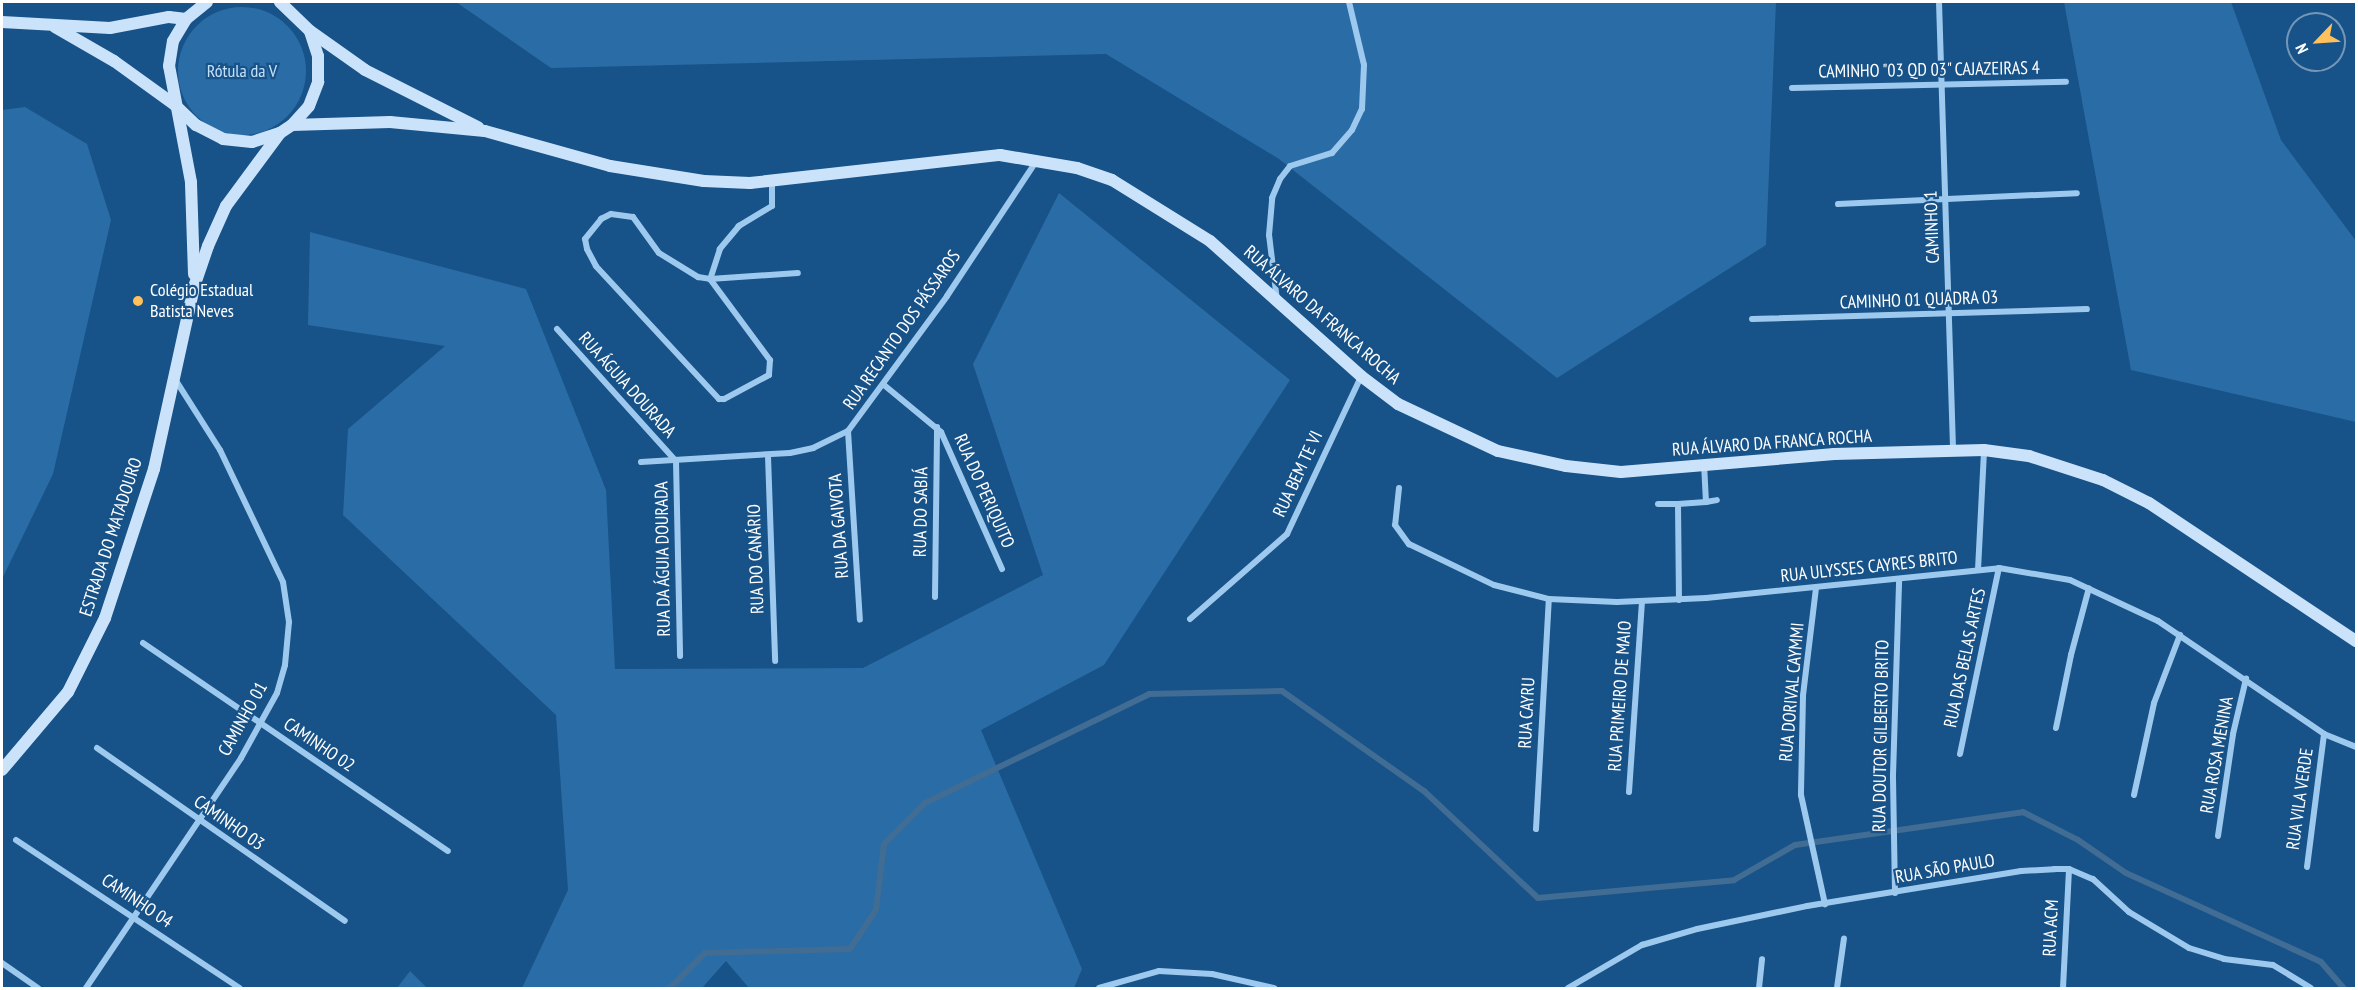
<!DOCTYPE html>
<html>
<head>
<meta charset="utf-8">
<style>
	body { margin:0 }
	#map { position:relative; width:2358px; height:990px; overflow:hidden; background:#175288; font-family:"PT Sans Narrow",sans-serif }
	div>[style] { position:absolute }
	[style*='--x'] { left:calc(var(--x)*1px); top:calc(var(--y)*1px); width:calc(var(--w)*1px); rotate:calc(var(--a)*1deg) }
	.green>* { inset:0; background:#2a6ca6 }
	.round { border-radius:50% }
	.stream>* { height:6px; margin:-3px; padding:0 3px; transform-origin:3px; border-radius:3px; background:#416c93 }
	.minor>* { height:6px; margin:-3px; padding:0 3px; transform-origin:3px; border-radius:3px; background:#9ec9ee }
	.secondary>* { height:12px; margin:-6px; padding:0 6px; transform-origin:6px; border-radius:6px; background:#cbe3fa }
	.dots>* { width:16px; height:16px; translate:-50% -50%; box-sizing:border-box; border:3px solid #175288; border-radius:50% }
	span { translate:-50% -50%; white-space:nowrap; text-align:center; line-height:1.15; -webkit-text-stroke:4.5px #175288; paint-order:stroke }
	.street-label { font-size:18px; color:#fff }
	.park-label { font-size:18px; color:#c4e1fa }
	.poi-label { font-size:18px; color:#fff }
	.left { translate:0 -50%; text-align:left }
	.frame { position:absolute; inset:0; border:3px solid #fff; pointer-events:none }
	.north { position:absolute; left:2286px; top:12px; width:60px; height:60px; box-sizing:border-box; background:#175288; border:2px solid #7497b8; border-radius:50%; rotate:245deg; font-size:16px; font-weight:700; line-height:24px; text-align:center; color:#fff }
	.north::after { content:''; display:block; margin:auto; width:21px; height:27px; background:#ffc15b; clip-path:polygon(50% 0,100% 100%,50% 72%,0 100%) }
</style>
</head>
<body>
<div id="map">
	<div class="green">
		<i style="clip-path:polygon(456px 2px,1776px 2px,1766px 245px,1557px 378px,1279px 159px,1106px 54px,551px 68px)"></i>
		<i style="clip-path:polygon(2064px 2px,2231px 2px,2281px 140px,2356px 241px,2356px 422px,2131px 370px)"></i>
		<i class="round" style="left:178px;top:7px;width:128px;height:128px"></i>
		<i style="clip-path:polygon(25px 107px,87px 144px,111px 220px,53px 474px,2px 579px,2px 110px)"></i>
		<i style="clip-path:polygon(1059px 193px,1290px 380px,1104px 665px,981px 730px,1082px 969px,1074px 988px,749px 988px,726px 961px,702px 988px,522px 988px,568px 890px,556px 715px,343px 515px,348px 429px,445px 346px,308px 325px,310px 232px,526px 289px,606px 490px,615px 669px,863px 668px,1043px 575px,973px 364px)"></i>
		<i style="clip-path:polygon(410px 971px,427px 988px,397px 988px)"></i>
	</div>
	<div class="stream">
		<i style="--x:670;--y:988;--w:49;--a:-45"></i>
		<i style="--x:705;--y:953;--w:145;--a:-1.6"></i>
		<i style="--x:850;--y:949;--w:47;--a:-56.3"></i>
		<i style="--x:876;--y:910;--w:66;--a:-83.1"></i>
		<i style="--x:884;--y:844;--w:58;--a:-45"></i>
		<i style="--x:925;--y:803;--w:249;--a:-25.9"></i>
		<i style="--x:1149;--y:694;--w:133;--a:-1.3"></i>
		<i style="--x:1282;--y:691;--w:174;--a:35.2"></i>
		<i style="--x:1424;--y:791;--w:156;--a:43.2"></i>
		<i style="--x:1538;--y:898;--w:197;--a:-5.2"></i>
		<i style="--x:1734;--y:880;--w:70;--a:-29.8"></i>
		<i style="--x:1795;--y:845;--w:230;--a:-8.2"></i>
		<i style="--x:2023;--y:812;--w:62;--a:27"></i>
		<i style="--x:2078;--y:840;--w:58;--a:34.5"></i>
		<i style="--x:2126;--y:873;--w:214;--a:24.5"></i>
		<i style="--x:2321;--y:962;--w:35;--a:49"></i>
	</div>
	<div class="minor">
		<i style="--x:1939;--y:2;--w:449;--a:88.2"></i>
		<i style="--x:1792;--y:88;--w:274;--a:-1.3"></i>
		<i style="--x:772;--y:180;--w:26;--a:90"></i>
		<i style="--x:772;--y:206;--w:39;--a:149"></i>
		<i style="--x:739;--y:226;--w:30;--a:130"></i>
		<i style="--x:720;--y:249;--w:32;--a:108"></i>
		<i style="--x:710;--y:279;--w:101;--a:53.5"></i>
		<i style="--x:770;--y:360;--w:15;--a:94"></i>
		<i style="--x:769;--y:375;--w:51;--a:151.9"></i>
		<i style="--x:724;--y:399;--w:5;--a:180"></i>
		<i style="--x:719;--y:399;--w:181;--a:-132.8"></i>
		<i style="--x:596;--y:266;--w:19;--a:-118"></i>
		<i style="--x:587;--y:249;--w:10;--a:-101"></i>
		<i style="--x:585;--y:239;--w:26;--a:-51"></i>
		<i style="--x:601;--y:219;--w:11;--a:-27"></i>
		<i style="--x:611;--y:214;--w:22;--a:8"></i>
		<i style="--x:633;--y:217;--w:44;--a:54.2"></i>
		<i style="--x:659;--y:253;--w:46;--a:31.6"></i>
		<i style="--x:698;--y:277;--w:12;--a:9"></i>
		<i style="--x:710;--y:279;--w:88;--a:-3.9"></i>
		<i style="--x:1838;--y:204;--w:239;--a:-2.6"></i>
		<i style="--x:1277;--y:300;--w:65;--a:-97"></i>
		<i style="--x:1269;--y:235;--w:37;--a:-85"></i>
		<i style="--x:1272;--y:198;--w:21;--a:-67"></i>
		<i style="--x:1280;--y:179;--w:16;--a:-52"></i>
		<i style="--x:1290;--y:166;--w:44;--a:-17.2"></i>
		<i style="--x:1332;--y:153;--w:30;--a:-49"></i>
		<i style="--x:1352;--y:130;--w:23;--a:-65"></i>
		<i style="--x:1362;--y:109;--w:44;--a:-87.4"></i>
		<i style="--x:1364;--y:65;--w:65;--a:-103.4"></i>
		<i style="--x:1752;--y:319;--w:335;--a:-1.7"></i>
		<i style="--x:557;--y:329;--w:178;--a:48"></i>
		<i style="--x:676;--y:461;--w:195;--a:88.8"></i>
		<i style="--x:884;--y:385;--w:74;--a:39.5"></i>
		<i style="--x:941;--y:432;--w:150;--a:66"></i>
		<i style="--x:848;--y:431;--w:189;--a:86.4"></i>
		<i style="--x:768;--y:456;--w:205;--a:88"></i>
		<i style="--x:641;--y:462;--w:149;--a:-3.5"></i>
		<i style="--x:790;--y:453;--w:24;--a:-12"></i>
		<i style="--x:813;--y:448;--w:39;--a:-26"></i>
		<i style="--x:848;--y:431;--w:167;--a:-53.7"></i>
		<i style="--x:947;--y:296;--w:163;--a:-56.5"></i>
		<i style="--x:1399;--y:488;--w:37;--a:96"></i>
		<i style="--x:1395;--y:525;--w:24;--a:54"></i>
		<i style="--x:1409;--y:544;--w:94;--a:25.8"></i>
		<i style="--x:1494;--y:585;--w:57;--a:14.3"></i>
		<i style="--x:1549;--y:599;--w:68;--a:2.5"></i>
		<i style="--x:1617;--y:602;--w:89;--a:-2.6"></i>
		<i style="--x:1706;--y:598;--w:295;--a:-5.8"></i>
		<i style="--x:1999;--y:568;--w:72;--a:9.6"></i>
		<i style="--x:2070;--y:580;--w:97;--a:25"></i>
		<i style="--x:2158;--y:621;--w:201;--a:34.2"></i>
		<i style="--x:2324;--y:734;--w:35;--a:22"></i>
		<i style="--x:1706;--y:502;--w:11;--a:-10"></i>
		<i style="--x:1658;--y:504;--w:20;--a:0"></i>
		<i style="--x:1978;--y:570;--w:120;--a:-87.1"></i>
		<i style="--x:1816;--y:588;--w:109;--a:96.9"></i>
		<i style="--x:1803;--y:696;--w:99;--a:91.2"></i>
		<i style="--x:1801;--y:795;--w:112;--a:77.6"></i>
		<i style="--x:935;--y:597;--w:170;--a:-89.3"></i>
		<i style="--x:1679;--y:600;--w:96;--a:-90.6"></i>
		<i style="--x:1678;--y:504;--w:28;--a:-4"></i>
		<i style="--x:1706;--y:502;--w:36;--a:-93"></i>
		<i style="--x:1190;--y:619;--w:129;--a:-41.2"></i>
		<i style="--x:1287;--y:534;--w:174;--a:-64.8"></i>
		<i style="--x:143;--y:643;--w:369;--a:34.3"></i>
		<i style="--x:2056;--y:728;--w:75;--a:-78.4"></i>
		<i style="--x:2071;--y:655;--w:69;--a:-75"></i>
		<i style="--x:97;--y:748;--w:302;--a:34.9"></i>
		<i style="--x:1960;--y:754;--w:190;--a:-78.2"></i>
		<i style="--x:1629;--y:792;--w:190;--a:-86.1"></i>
		<i style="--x:2134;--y:795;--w:94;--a:-77.7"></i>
		<i style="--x:2154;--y:703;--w:73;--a:-69.1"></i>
		<i style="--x:1536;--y:829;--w:230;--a:-86.8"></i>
		<i style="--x:2218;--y:836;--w:103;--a:-81.6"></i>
		<i style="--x:2233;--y:734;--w:57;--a:-76.7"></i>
		<i style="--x:16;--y:840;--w:268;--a:33.5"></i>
		<i style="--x:2307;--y:867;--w:134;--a:-82.7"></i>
		<i style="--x:1895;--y:893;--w:118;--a:-91"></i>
		<i style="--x:1893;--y:775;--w:196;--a:-88.2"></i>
		<i style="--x:2;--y:963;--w:44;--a:34.8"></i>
		<i style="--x:86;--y:988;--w:277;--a:-56"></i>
		<i style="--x:241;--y:758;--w:74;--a:-61"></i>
		<i style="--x:277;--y:693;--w:29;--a:-74"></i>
		<i style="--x:285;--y:665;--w:43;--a:-84.7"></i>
		<i style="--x:289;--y:622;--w:40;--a:-98.5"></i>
		<i style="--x:283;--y:582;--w:146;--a:-115.5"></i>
		<i style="--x:220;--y:450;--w:84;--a:-122.4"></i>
		<i style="--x:1099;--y:988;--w:62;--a:-15.8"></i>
		<i style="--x:1159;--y:971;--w:53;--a:3.2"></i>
		<i style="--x:1212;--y:974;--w:64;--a:12.7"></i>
		<i style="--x:1568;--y:988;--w:86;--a:-30.2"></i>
		<i style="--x:1642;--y:945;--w:57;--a:-16.2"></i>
		<i style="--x:1697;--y:929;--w:112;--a:-11.8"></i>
		<i style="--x:1807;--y:906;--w:217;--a:-9.3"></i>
		<i style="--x:2021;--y:871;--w:33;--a:-3"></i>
		<i style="--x:2054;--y:869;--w:15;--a:0"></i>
		<i style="--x:2069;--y:869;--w:26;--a:23"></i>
		<i style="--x:2093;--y:879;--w:49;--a:42.5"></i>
		<i style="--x:2129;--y:912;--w:70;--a:31"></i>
		<i style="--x:2189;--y:948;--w:37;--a:17"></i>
		<i style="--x:2224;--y:959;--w:49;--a:7"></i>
		<i style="--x:2273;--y:965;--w:44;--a:31.2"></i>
		<i style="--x:1759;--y:988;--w:29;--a:-84"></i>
		<i style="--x:1837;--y:988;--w:50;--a:-82"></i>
		<i style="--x:2063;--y:988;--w:119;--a:-87.1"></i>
	</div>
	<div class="secondary">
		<i style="--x:2;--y:22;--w:108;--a:3.2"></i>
		<i style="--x:110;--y:28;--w:60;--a:-10.6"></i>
		<i style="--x:169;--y:17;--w:17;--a:7"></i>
		<i style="--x:55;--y:27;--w:68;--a:30"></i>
		<i style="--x:114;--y:61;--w:75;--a:35.8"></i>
		<i style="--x:175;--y:105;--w:29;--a:44"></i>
		<i style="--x:196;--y:125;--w:30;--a:27"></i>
		<i style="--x:223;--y:139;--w:29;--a:6"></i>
		<i style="--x:252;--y:142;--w:29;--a:-18"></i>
		<i style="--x:280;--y:133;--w:14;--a:-34"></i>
		<i style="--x:292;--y:125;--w:25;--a:-48"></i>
		<i style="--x:309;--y:106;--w:26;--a:-69"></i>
		<i style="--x:318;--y:82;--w:26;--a:-90"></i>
		<i style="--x:318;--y:56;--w:26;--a:-108"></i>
		<i style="--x:310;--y:31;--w:42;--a:-136"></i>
		<i style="--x:310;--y:31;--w:67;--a:35.3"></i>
		<i style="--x:365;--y:70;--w:127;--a:26.8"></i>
		<i style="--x:292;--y:125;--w:98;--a:-1.8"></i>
		<i style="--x:390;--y:122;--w:95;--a:5.4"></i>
		<i style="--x:485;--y:131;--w:130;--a:15.6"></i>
		<i style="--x:610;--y:166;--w:95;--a:9.1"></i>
		<i style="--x:704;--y:181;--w:46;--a:2.5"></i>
		<i style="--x:750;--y:183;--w:252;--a:-6.4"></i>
		<i style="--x:1000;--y:155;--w:78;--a:9.6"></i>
		<i style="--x:1077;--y:168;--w:37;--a:19"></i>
		<i style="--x:1112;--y:180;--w:115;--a:31.9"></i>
		<i style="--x:1210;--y:241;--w:203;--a:41.8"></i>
		<i style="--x:1361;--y:376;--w:46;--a:37.1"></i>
		<i style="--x:1398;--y:404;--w:110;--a:25.2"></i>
		<i style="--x:1498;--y:451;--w:70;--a:12.4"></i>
		<i style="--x:1566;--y:466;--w:55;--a:6.2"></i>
		<i style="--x:1621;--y:472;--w:214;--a:-4.8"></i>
		<i style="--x:1834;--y:454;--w:150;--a:-1.5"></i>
		<i style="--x:1984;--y:450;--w:45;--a:7.6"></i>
		<i style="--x:2029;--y:456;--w:78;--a:18"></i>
		<i style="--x:2103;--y:480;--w:51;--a:26.6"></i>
		<i style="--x:2149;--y:503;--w:249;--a:33.7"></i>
		<i style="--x:194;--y:274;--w:92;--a:-91.9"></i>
		<i style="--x:191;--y:182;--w:118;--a:-100.7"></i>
		<i style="--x:169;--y:66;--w:25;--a:-81"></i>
		<i style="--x:173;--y:41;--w:26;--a:-59"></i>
		<i style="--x:186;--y:19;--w:27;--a:-39"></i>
		<i style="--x:2;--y:770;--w:102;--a:-49.8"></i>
		<i style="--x:68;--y:692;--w:83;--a:-63.4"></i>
		<i style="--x:105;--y:618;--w:157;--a:-71.8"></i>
		<i style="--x:154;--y:469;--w:186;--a:-77.6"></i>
		<i style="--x:194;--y:287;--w:43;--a:-71.1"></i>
		<i style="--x:208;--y:246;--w:44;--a:-65.8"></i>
		<i style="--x:226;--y:206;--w:91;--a:-53.5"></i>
	</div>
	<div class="dots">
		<i style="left:138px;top:301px;background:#ffc15b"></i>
	</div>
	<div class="street-label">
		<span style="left:1929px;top:70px;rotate:-1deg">CAMINHO "03 QD 03" CAJAZEIRAS 4</span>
		<span style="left:1932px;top:227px;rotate:-92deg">CAMINHO 1</span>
		<span style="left:1919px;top:300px;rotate:-2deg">CAMINHO 01 QUADRA 03</span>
		<span style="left:1322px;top:315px;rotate:41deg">RUA ÁLVARO DA FRANCA ROCHA</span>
		<span style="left:902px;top:330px;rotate:-55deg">RUA RECANTO DOS PÁSSAROS</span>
		<span style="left:627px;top:385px;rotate:48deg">RUA ÁGUIA DOURADA</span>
		<span style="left:1772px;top:443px;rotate:-4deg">RUA ÁLVARO DA FRANCA ROCHA</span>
		<span style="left:1298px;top:474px;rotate:-65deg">RUA BEM TE VI</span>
		<span style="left:984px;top:491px;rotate:66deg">RUA DO PERIQUITO</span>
		<span style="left:921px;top:512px;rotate:-89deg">RUA DO SABIÁ</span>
		<span style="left:839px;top:526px;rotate:-94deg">RUA DA GAIVOTA</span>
		<span style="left:111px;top:537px;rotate:-72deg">ESTRADA DO MATADOURO</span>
		<span style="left:663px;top:559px;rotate:-91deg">RUA DA ÁGUIA DOURADA</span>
		<span style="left:756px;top:559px;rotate:-92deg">RUA DO CANÁRIO</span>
		<span style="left:1869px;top:567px;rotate:-6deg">RUA ULYSSES CAYRES BRITO</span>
		<span style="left:1965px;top:658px;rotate:-78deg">RUA DAS BELAS ARTES</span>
		<span style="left:1792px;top:692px;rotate:-85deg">RUA DORIVAL CAYMMI</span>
		<span style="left:1620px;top:696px;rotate:-86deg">RUA PRIMEIRO DE MAIO</span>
		<span style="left:1527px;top:713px;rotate:-87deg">RUA CAYRU</span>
		<span style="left:243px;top:719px;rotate:-61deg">CAMINHO 01</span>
		<span style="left:1881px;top:736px;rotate:-89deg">RUA DOUTOR GILBERTO BRITO</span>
		<span style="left:319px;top:745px;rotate:34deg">CAMINHO 02</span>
		<span style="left:2217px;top:755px;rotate:-80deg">RUA ROSA MENINA</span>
		<span style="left:2300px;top:799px;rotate:-82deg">RUA VILA VERDE</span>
		<span style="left:229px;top:823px;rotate:35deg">CAMINHO 03</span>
		<span style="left:1945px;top:869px;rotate:-10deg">RUA SÃO PAULO</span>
		<span style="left:137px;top:901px;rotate:34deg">CAMINHO 04</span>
		<span style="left:2051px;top:928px;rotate:-87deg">RUA ACM</span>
	</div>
	<div class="park-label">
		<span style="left:242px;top:71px">Rótula da V</span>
	</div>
	<div class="poi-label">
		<span class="left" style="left:150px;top:301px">Colégio Estadual<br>Batista Neves</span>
	</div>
	<div class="frame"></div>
	<div class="north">N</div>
</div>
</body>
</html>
